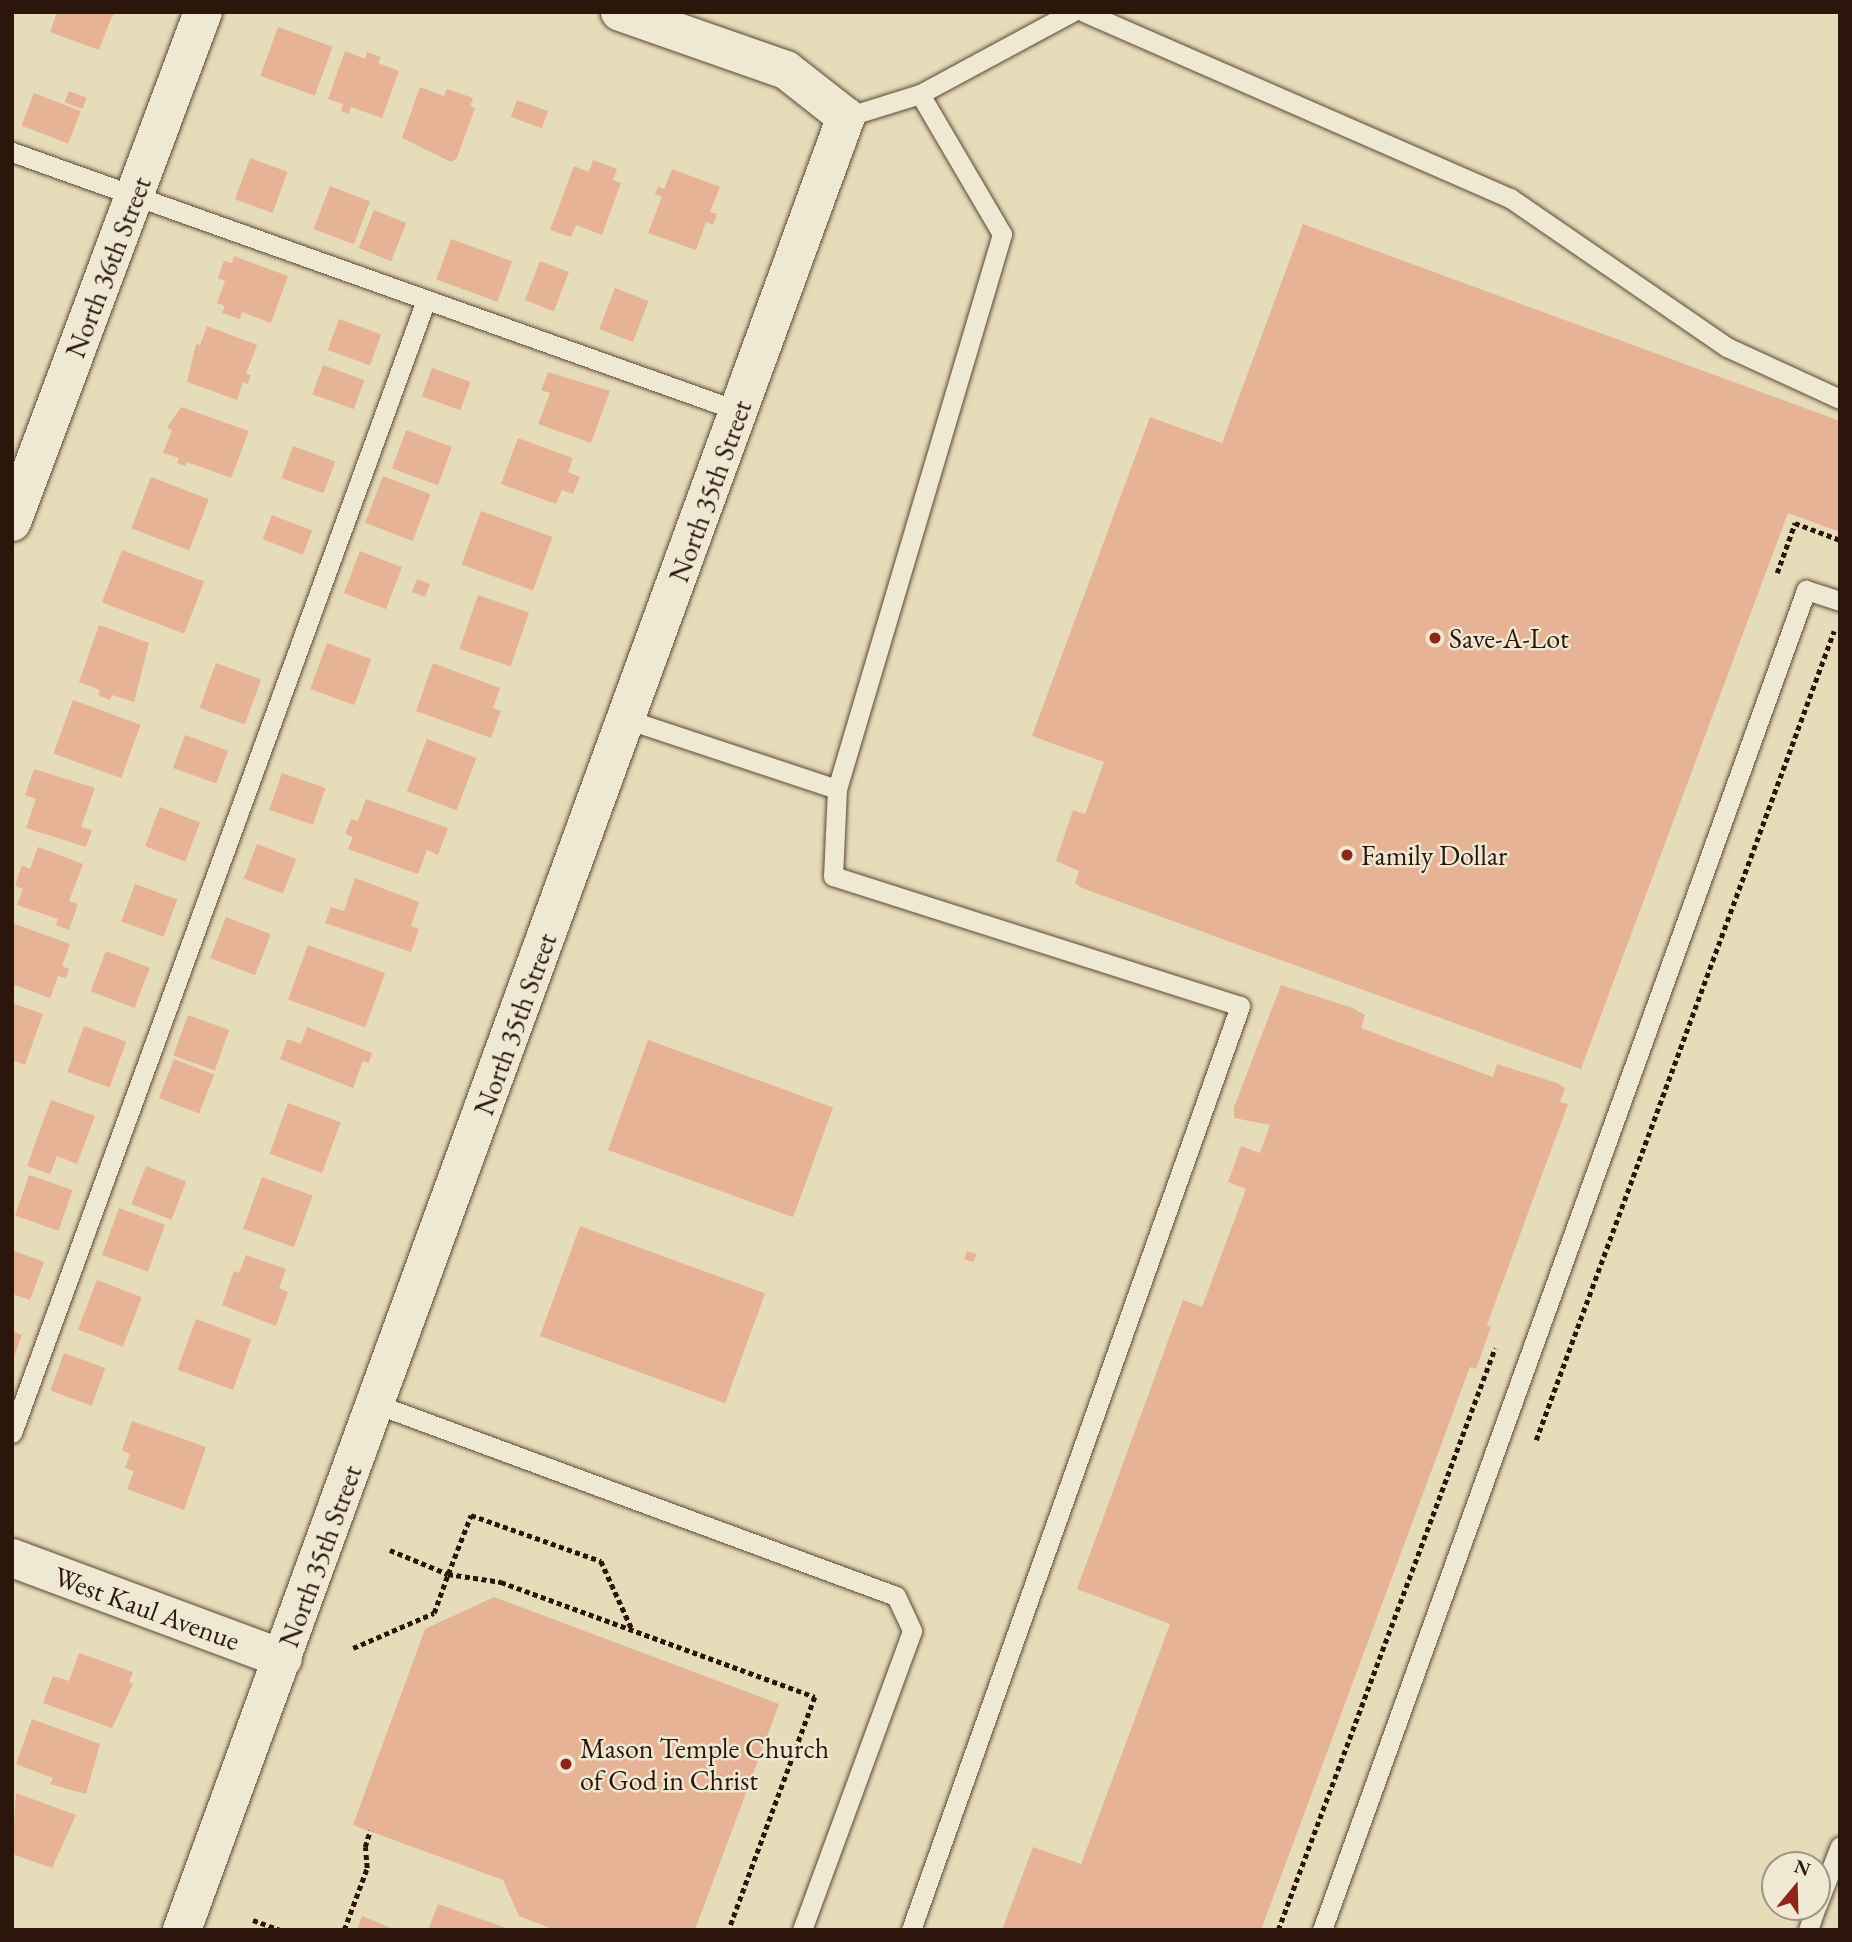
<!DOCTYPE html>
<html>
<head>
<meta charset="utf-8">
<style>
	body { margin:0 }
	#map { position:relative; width:1852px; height:1942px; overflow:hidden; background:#e7dcb9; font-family:"EB Garamond",serif }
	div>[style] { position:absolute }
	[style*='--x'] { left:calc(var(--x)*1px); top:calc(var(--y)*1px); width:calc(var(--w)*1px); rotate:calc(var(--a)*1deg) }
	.building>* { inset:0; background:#e6b397; transform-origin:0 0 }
	.path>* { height:4.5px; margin-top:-2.25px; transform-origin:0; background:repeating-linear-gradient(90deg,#2c160b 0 5px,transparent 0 8.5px) }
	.roads { filter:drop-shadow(0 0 2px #5b4836) drop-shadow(0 0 2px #5b4836) }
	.service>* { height:19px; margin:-9.5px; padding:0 9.5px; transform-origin:9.5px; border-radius:9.5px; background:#efe8d2 }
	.minor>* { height:38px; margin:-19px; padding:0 19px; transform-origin:19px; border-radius:19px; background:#efe8d2 }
	.dots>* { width:19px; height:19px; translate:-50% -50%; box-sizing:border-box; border:4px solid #efe8d2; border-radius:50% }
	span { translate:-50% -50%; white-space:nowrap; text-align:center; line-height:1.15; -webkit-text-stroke:5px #efe8d2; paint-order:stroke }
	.street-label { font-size:28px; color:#2c160b }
	.poi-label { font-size:28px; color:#2c160b }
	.left { translate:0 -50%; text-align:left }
	.frame { position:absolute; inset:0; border:14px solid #2c160b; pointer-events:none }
	.north { position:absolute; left:1761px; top:1851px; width:70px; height:70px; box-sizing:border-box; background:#efe8d2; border:2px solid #a19482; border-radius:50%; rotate:19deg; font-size:19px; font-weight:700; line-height:28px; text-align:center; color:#2c160b }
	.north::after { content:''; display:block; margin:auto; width:24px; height:32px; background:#8f2418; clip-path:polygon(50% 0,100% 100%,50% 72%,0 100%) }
</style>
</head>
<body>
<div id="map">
	<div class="building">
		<i style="clip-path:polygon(57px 12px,117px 12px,112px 16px,99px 50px,50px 32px)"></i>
		<i style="left:278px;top:27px;width:58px;height:52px;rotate:20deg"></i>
		<i style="clip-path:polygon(345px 51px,365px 59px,367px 52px,381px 57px,378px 63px,399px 71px,382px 118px,351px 107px,349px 114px,341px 111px,343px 104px,328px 99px)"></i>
		<i style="clip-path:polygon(420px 87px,444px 96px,447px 89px,473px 98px,470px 106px,475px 108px,457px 158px,451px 162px,402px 138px)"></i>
		<i style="left:69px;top:91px;width:19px;height:12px;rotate:21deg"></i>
		<i style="left:34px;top:93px;width:50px;height:35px;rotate:21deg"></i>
		<i style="left:517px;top:100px;width:33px;height:18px;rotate:20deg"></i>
		<i style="left:250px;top:158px;width:40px;height:44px;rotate:20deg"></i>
		<i style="clip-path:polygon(593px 160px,617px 169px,613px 180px,621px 183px,602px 235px,576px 225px,571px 237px,550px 230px,574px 166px,589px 172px)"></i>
		<i style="clip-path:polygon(672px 169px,720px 187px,710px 212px,717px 214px,713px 225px,706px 222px,696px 250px,648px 233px,662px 197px,655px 194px,658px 186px,664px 189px)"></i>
		<i style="left:330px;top:186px;width:43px;height:46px;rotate:21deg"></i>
		<i style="left:374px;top:210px;width:35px;height:41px;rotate:22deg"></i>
		<i style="clip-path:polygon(1303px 224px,1840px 421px,1840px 532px,1788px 513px,1581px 1069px,1082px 888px,1075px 883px,1079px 871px,1056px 861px,1073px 810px,1085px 814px,1104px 762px,1032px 736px,1150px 417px,1222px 443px)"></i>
		<i style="left:451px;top:239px;width:65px;height:43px;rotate:20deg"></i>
		<i style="clip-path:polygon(234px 256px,288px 276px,271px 323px,242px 312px,240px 319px,222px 313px,225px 306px,217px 303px,225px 281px,218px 278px,224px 261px,232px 263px)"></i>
		<i style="left:540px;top:261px;width:31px;height:42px;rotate:21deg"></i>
		<i style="left:615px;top:288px;width:36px;height:44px;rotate:21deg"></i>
		<i style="left:339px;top:319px;width:45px;height:33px;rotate:20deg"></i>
		<i style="clip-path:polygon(207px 326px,257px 345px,246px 374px,251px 375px,248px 384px,243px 382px,237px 400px,187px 382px,196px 344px,200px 345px)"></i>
		<i style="left:323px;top:365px;width:44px;height:31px;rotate:20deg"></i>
		<i style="left:432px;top:368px;width:41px;height:30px;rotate:20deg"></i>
		<i style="clip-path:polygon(548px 372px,610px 391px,591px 443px,538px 424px,550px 393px,541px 390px)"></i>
		<i style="clip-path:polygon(181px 407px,249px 431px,231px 478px,187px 462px,185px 466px,177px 463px,179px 458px,163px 453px,172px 430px,167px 428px)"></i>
		<i style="left:406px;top:430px;width:49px;height:41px;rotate:20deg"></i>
		<i style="clip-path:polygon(518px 438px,573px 458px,568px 472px,580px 477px,573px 494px,562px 490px,556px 504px,501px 484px)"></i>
		<i style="left:293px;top:446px;width:45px;height:34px;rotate:20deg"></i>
		<i style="left:383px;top:476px;width:51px;height:50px;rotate:21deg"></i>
		<i style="left:151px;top:477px;width:62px;height:55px;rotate:21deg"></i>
		<i style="left:481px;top:511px;width:76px;height:57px;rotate:20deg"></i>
		<i style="left:272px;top:515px;width:43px;height:26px;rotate:21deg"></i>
		<i style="left:122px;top:550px;width:88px;height:56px;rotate:21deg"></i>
		<i style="left:360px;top:551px;width:45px;height:45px;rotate:21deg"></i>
		<i style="left:417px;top:579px;width:14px;height:14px;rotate:21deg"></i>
		<i style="left:478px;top:595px;width:54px;height:57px;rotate:19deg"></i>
		<i style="clip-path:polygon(99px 625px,149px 643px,134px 702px,112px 695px,110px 700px,98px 695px,100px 690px,79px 682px)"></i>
		<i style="left:327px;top:643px;width:47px;height:49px;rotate:20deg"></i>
		<i style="left:216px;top:663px;width:48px;height:48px;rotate:20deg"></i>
		<i style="clip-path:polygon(433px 663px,500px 688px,493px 708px,501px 711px,491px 738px,416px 711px)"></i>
		<i style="left:73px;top:700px;width:72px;height:57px;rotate:20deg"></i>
		<i style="left:185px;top:735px;width:46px;height:35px;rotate:20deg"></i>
		<i style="left:427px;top:739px;width:53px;height:56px;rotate:21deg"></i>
		<i style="clip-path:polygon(34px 769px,95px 788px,81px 827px,92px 830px,86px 847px,26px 828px,36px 799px,25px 795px)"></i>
		<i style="left:282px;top:773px;width:46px;height:39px;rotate:19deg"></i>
		<i style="clip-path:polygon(366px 799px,448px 828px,438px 855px,427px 850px,418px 874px,348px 849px,353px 837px,345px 834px,351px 819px,358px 821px)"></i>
		<i style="left:160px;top:807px;width:43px;height:42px;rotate:21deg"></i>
		<i style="left:257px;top:844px;width:42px;height:37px;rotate:21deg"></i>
		<i style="clip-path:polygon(38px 847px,83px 864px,69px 901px,78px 904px,69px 930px,56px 925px,58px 919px,17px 905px,23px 889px,15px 886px,22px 865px,30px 869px)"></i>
		<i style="clip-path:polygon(355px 878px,419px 902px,411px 926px,419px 929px,411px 952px,325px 923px,331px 907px,344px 911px)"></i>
		<i style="left:135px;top:884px;width:45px;height:40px;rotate:20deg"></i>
		<i style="left:226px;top:917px;width:48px;height:44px;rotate:21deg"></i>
		<i style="clip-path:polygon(12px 923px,70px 944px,62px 966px,69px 969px,66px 978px,58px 976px,50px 998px,12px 984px)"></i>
		<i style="left:308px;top:945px;width:82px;height:58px;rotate:20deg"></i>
		<i style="left:106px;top:951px;width:47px;height:43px;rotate:21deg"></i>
		<i style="clip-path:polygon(1281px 985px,1353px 1008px,1365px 1015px,1361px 1028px,1493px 1077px,1497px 1064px,1557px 1083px,1565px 1088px,1560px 1102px,1568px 1104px,1487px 1325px,1491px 1327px,1476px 1369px,1470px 1367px,1261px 1930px,1002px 1930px,1033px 1847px,1081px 1864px,1170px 1624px,1077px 1589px,1183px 1300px,1202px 1307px,1246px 1189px,1228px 1182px,1241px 1146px,1260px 1153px,1270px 1125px,1234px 1118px,1234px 1107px)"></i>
		<i style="clip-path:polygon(12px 1003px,43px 1014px,25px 1065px,12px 1060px)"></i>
		<i style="left:188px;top:1015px;width:44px;height:43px;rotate:20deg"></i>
		<i style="left:84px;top:1026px;width:45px;height:49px;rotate:20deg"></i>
		<i style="clip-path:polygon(307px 1027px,372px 1053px,369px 1063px,363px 1061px,353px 1088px,280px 1059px,287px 1039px,301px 1044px)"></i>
		<i style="left:648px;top:1040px;width:197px;height:117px;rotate:20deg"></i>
		<i style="left:174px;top:1059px;width:43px;height:42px;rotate:21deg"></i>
		<i style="clip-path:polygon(51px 1100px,95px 1116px,77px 1164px,57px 1156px,50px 1174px,27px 1166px)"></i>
		<i style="left:288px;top:1103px;width:56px;height:54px;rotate:20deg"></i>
		<i style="left:146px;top:1166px;width:43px;height:41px;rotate:21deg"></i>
		<i style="left:29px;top:1175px;width:46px;height:43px;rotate:19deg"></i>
		<i style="left:262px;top:1177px;width:54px;height:55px;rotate:20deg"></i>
		<i style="left:119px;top:1208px;width:49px;height:50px;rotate:20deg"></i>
		<i style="left:580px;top:1226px;width:197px;height:117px;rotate:20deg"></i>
		<i style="clip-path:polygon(12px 1250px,44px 1262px,30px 1300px,12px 1294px)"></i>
		<i style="clip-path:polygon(967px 1251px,977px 1254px,973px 1262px,964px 1259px)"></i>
		<i style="clip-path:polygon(246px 1255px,286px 1269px,279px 1288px,288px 1292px,276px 1326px,222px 1305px,234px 1271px,239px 1273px)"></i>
		<i style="left:97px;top:1280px;width:48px;height:53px;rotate:21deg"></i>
		<i style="left:196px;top:1319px;width:59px;height:54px;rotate:20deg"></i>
		<i style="clip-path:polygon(12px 1331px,22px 1335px,13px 1360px,12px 1360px)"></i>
		<i style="left:64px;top:1353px;width:44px;height:40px;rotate:20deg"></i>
		<i style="clip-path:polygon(132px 1421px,206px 1447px,184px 1510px,127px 1489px,134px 1471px,125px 1468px,130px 1454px,122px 1450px)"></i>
		<i style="clip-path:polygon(494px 1597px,779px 1704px,695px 1930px,555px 1930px,519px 1916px,503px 1880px,353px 1825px,425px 1629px)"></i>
		<i style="clip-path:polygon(79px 1653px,133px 1672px,129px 1682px,133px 1684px,112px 1728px,43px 1703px,53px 1676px,69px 1681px)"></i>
		<i style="clip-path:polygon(32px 1719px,100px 1744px,86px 1794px,50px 1784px,53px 1778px,16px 1764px)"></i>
		<i style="clip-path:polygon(16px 1793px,76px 1815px,52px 1868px,12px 1854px)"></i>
		<i style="clip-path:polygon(438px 1904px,509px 1929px,509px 1930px,428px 1930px)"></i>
		<i style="clip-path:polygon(362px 1916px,396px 1930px,357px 1930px)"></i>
	</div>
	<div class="path">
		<i style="--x:1777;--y:573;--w:53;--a:-70.2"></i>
		<i style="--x:1795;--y:523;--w:48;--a:20.7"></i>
		<i style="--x:1536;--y:1440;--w:862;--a:-69.78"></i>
		<i style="--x:390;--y:1550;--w:63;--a:22.5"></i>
		<i style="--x:448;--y:1574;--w:63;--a:-68.7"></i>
		<i style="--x:471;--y:1515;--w:138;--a:19.5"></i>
		<i style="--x:601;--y:1561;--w:75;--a:65.5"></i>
		<i style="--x:353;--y:1648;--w:88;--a:-23.4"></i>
		<i style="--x:434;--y:1613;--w:41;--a:-70.3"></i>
		<i style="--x:448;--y:1574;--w:54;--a:8.6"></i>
		<i style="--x:501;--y:1582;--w:334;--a:20.1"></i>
		<i style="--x:815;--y:1697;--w:248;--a:110.3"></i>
		<i style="--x:253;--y:1920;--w:30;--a:20"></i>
		<i style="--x:344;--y:1930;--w:66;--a:-69.6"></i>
		<i style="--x:367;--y:1868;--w:21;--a:-95"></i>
		<i style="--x:365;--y:1847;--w:17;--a:-73"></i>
		<i style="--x:1278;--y:1930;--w:621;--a:-69.55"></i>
	</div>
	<div class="roads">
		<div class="service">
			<i style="--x:1084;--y:12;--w:465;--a:23.6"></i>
			<i style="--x:1510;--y:198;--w:263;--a:34.5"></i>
			<i style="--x:1727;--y:347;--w:124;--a:24.7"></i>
			<i style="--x:846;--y:117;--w:77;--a:-17.3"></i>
			<i style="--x:920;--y:94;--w:173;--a:-28.3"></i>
			<i style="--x:12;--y:152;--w:772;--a:19.61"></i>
			<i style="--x:626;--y:719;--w:222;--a:18.4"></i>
			<i style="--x:837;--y:789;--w:579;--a:-73.44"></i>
			<i style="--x:1002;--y:234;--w:162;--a:-120.4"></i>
			<i style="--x:837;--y:789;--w:87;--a:92.6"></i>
			<i style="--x:833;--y:876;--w:427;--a:17.7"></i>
			<i style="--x:1240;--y:1006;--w:981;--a:109.6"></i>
			<i style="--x:376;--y:1404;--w:554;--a:20.27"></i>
			<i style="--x:896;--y:1596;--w:38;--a:65"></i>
			<i style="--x:912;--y:1631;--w:319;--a:110.2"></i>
			<i style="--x:12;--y:1433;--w:1206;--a:-69.93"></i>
			<i style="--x:1817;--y:1905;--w:63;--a:-68.7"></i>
			<i style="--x:1322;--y:1930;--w:1425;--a:-70.14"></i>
			<i style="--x:1806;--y:590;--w:36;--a:18"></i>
			<i style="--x:1808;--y:1930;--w:24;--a:-71"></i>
		</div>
		<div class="minor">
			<i style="--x:12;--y:522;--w:545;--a:-69.47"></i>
			<i style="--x:12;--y:1558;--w:289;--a:20.4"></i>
			<i style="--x:182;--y:1930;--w:1931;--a:-69.89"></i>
			<i style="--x:846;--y:117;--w:76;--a:-141.9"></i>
			<i style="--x:786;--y:70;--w:176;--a:-160.7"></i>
		</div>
	</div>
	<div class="dots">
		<i style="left:1435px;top:638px;background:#8f2418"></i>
		<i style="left:1347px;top:855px;background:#8f2418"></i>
		<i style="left:566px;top:1764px;background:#8f2418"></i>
	</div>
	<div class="street-label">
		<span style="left:108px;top:267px;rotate:-69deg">North 36th Street</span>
		<span style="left:710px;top:491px;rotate:-70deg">North 35th Street</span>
		<span style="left:515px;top:1024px;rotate:-70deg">North 35th Street</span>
		<span style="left:320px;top:1556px;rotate:-70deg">North 35th Street</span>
		<span style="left:147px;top:1608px;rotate:20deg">West Kaul Avenue</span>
	</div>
	<div class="poi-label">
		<span class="left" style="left:1449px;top:638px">Save-A-Lot</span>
		<span class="left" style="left:1361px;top:855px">Family Dollar</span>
		<span class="left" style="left:580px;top:1764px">Mason Temple Church<br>of God in Christ</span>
	</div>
	<div class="frame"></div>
	<div class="north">N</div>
</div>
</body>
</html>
